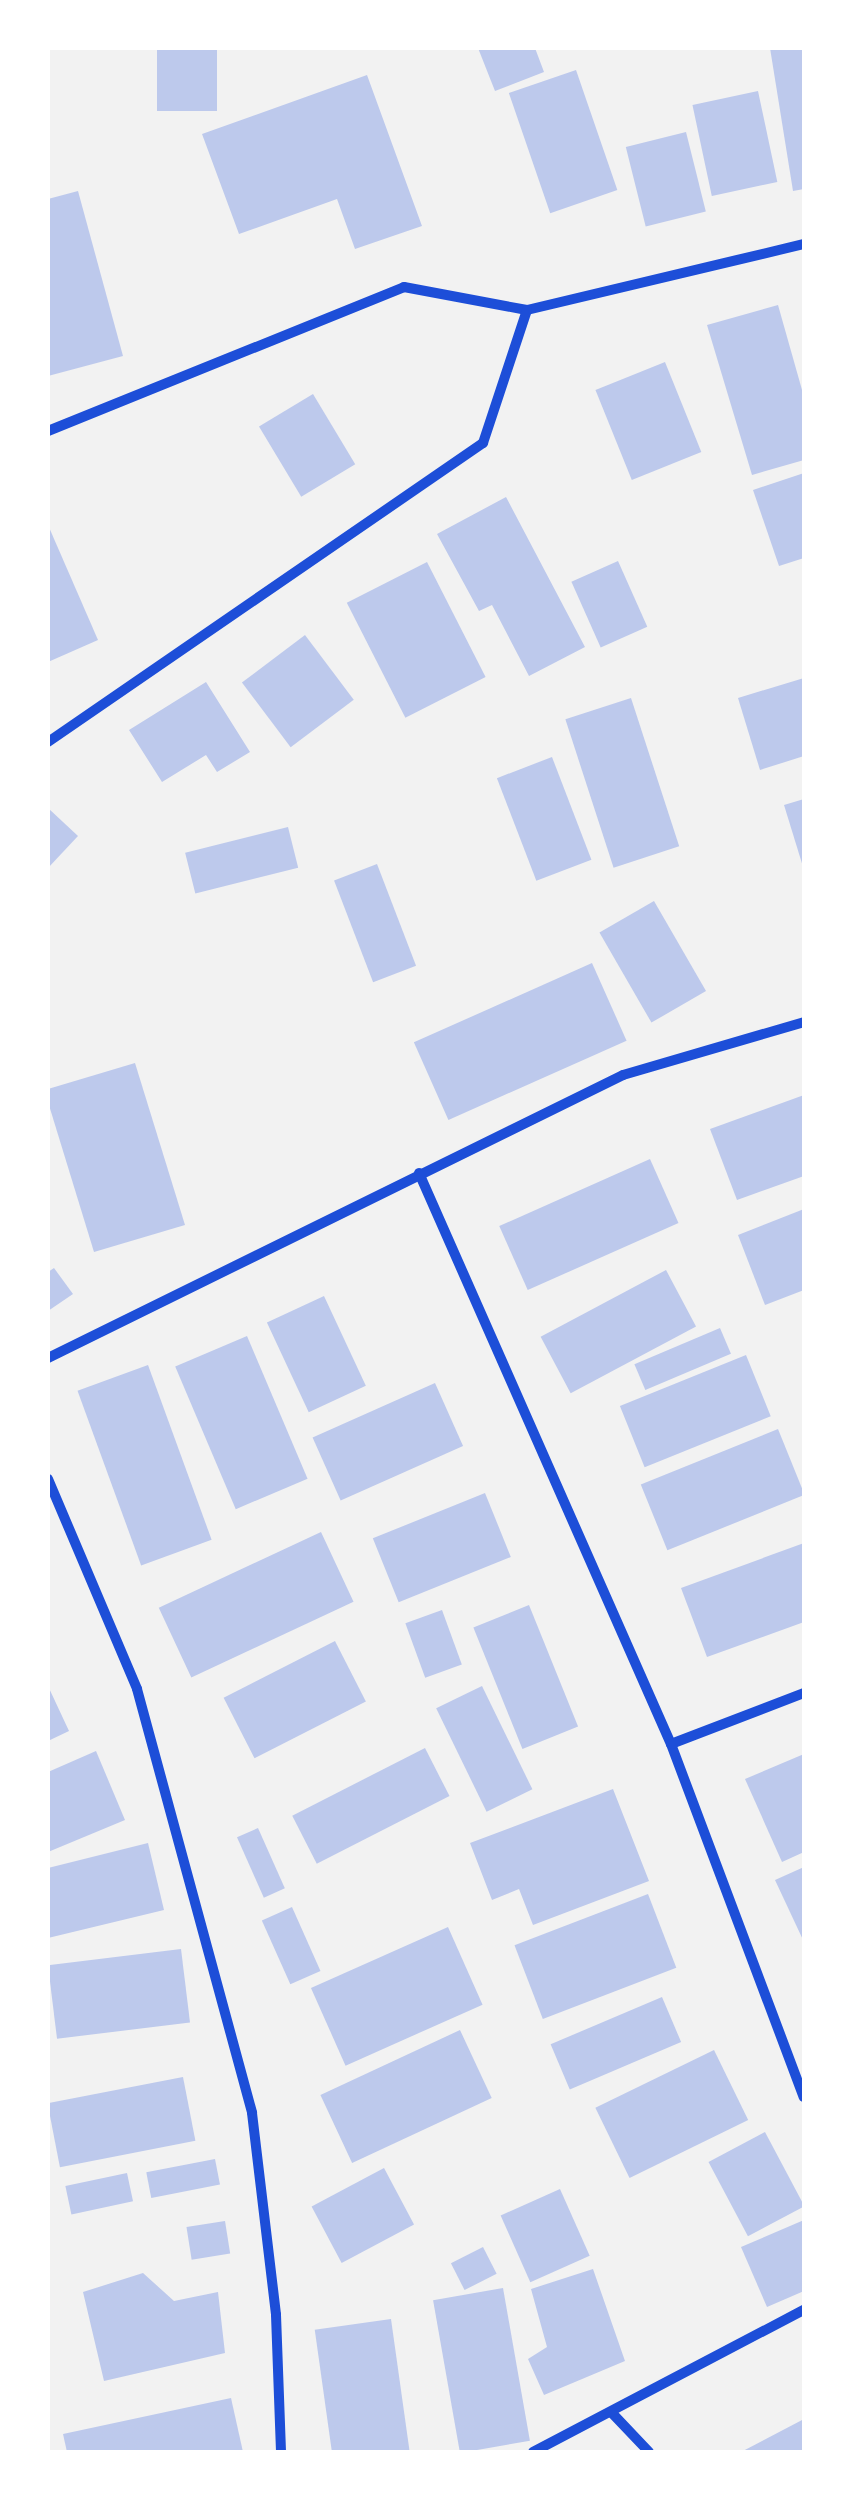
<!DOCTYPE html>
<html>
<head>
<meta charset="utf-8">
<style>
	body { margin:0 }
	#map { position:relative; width:852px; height:2500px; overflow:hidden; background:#f2f2f2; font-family:"Roboto Condensed",sans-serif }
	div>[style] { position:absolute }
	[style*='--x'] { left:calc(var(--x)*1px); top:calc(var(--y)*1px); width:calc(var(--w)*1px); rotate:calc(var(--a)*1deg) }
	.building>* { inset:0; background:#bdc9ec; transform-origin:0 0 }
	.minor>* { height:10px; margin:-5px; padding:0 5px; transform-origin:5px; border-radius:5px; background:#1d4ed8 }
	span { translate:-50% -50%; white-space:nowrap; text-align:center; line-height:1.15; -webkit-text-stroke:10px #fff; paint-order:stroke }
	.frame { position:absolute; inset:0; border:50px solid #fff; pointer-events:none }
</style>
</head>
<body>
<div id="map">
	<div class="building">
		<i style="left:157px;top:48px;width:60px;height:63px"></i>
		<i style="clip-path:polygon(478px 48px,535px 48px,544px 72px,495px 91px)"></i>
		<i style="clip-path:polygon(770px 48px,804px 48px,804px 189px,793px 191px)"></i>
		<i style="left:576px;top:70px;width:127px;height:71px;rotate:71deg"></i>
		<i style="clip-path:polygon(367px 75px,422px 226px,355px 249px,337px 199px,239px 234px,202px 134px)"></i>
		<i style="left:758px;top:91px;width:93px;height:67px;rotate:78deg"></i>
		<i style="left:686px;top:132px;width:82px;height:62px;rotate:76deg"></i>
		<i style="clip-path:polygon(78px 191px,123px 356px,48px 376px,48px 199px)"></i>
		<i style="clip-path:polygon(778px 305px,804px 397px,804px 460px,752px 475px,707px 325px)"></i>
		<i style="left:665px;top:362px;width:97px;height:75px;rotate:68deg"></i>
		<i style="left:313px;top:394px;width:82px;height:63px;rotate:59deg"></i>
		<i style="clip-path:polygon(804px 473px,804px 558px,779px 566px,753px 490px)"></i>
		<i style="clip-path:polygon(506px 497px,585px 647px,529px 676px,492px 605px,479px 611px,437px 534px)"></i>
		<i style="clip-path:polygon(48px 525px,98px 640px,48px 662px)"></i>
		<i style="left:618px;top:561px;width:72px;height:51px;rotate:66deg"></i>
		<i style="left:427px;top:562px;width:129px;height:90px;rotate:63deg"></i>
		<i style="left:305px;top:635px;width:81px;height:79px;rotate:53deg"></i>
		<i style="clip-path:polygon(804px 678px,804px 756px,760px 770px,738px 698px)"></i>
		<i style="clip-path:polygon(206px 682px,250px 752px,217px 772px,206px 755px,162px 782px,129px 730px)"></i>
		<i style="left:631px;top:698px;width:156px;height:69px;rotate:72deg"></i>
		<i style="left:552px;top:757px;width:110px;height:59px;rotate:69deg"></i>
		<i style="clip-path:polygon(804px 799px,804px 870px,784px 805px)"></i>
		<i style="clip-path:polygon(48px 808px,78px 836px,48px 868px)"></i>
		<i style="left:288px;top:827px;width:42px;height:106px;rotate:76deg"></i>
		<i style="left:377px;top:864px;width:109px;height:46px;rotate:69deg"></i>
		<i style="left:654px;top:901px;width:104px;height:63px;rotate:60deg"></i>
		<i style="left:592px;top:963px;width:85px;height:195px;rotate:66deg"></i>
		<i style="clip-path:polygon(135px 1063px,185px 1225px,94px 1252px,48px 1102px,48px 1089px)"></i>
		<i style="clip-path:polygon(804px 1095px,804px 1176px,737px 1200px,710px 1129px)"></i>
		<i style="left:650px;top:1159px;width:70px;height:165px;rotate:66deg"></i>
		<i style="clip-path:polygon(804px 1209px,804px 1290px,765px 1305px,738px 1235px)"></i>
		<i style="clip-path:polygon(54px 1268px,73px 1294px,48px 1311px,48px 1272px)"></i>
		<i style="left:666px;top:1270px;width:64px;height:142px;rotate:62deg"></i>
		<i style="left:324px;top:1296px;width:99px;height:63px;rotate:65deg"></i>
		<i style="left:720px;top:1328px;width:28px;height:93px;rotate:67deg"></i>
		<i style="left:247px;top:1336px;width:155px;height:78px;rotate:67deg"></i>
		<i style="left:746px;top:1355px;width:66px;height:136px;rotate:68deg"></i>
		<i style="left:148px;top:1365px;width:186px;height:75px;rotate:70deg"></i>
		<i style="left:435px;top:1383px;width:69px;height:134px;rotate:66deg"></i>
		<i style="left:778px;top:1429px;width:71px;height:148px;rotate:68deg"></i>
		<i style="left:485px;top:1493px;width:69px;height:121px;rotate:68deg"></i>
		<i style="left:321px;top:1532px;width:77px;height:179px;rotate:65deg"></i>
		<i style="clip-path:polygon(804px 1543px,804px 1622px,707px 1657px,681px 1588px)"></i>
		<i style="left:529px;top:1605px;width:131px;height:60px;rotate:68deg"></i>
		<i style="left:442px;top:1610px;width:58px;height:39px;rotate:70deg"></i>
		<i style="left:335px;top:1641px;width:68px;height:125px;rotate:63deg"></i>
		<i style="clip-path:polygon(48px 1686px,69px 1731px,48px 1741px)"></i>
		<i style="left:482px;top:1686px;width:115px;height:51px;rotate:64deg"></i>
		<i style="left:425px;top:1748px;width:54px;height:149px;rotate:63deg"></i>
		<i style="clip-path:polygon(96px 1751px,125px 1820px,48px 1852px,48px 1772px)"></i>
		<i style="clip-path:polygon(804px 1754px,804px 1852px,782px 1862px,745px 1779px)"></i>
		<i style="clip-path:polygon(613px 1789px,649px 1881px,533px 1925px,519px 1889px,492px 1900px,470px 1843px)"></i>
		<i style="left:258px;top:1828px;width:66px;height:23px;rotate:66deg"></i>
		<i style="clip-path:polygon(148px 1843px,164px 1910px,48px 1938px,48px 1868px)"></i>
		<i style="clip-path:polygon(804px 1867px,804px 1942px,775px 1880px)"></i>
		<i style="left:648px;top:1894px;width:79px;height:143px;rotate:69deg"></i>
		<i style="left:292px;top:1907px;width:70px;height:33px;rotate:66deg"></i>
		<i style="left:448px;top:1927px;width:85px;height:150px;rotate:66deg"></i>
		<i style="left:181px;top:1949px;width:74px;height:134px;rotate:83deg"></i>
		<i style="left:662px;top:1997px;width:49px;height:121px;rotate:67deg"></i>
		<i style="left:460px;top:2030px;width:75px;height:154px;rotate:65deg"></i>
		<i style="left:714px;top:2050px;width:78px;height:132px;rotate:64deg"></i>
		<i style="left:183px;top:2077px;width:65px;height:138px;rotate:79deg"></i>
		<i style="left:765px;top:2132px;width:84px;height:64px;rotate:62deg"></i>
		<i style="left:215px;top:2159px;width:26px;height:70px;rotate:79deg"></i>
		<i style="left:384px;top:2168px;width:64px;height:82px;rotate:62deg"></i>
		<i style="left:127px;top:2173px;width:29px;height:63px;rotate:78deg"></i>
		<i style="left:560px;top:2189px;width:73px;height:65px;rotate:66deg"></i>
		<i style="clip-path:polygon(804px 2220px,804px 2291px,767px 2307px,741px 2247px)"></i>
		<i style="left:225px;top:2221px;width:33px;height:39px;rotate:81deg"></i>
		<i style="left:483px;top:2247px;width:30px;height:36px;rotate:63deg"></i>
		<i style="clip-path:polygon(593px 2269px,625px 2361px,544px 2395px,528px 2359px,547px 2347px,531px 2289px)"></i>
		<i style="clip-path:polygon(143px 2273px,174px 2301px,218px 2292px,225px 2353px,104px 2381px,83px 2292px)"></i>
		<i style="left:503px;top:2288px;width:155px;height:71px;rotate:80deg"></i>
		<i style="left:391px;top:2319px;width:134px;height:77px;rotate:82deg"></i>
		<i style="clip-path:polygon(231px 2398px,243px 2452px,67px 2452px,63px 2434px)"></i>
		<i style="clip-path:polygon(804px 2419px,804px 2452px,741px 2452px)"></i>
	</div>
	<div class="minor">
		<i style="--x:48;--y:431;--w:384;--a:-22"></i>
		<i style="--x:404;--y:287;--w:125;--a:10.6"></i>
		<i style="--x:527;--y:310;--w:285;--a:-13.4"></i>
		<i style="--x:48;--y:742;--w:528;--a:-34.5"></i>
		<i style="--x:483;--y:443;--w:140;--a:-71.7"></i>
		<i style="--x:419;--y:1173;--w:624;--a:66.19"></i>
		<i style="--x:671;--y:1744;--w:377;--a:69.4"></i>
		<i style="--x:48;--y:1358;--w:641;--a:-26.21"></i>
		<i style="--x:623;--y:1075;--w:189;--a:-16.3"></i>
		<i style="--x:48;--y:1479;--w:228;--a:67"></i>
		<i style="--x:137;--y:1689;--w:439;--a:74.8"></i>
		<i style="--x:252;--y:2113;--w:203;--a:83.2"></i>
		<i style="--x:276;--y:2315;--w:137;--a:87.9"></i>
		<i style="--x:671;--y:1744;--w:142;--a:-21"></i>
		<i style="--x:612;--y:2413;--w:54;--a:46.5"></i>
		<i style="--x:533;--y:2452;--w:306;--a:-27.7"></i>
	</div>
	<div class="frame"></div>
</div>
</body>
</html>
